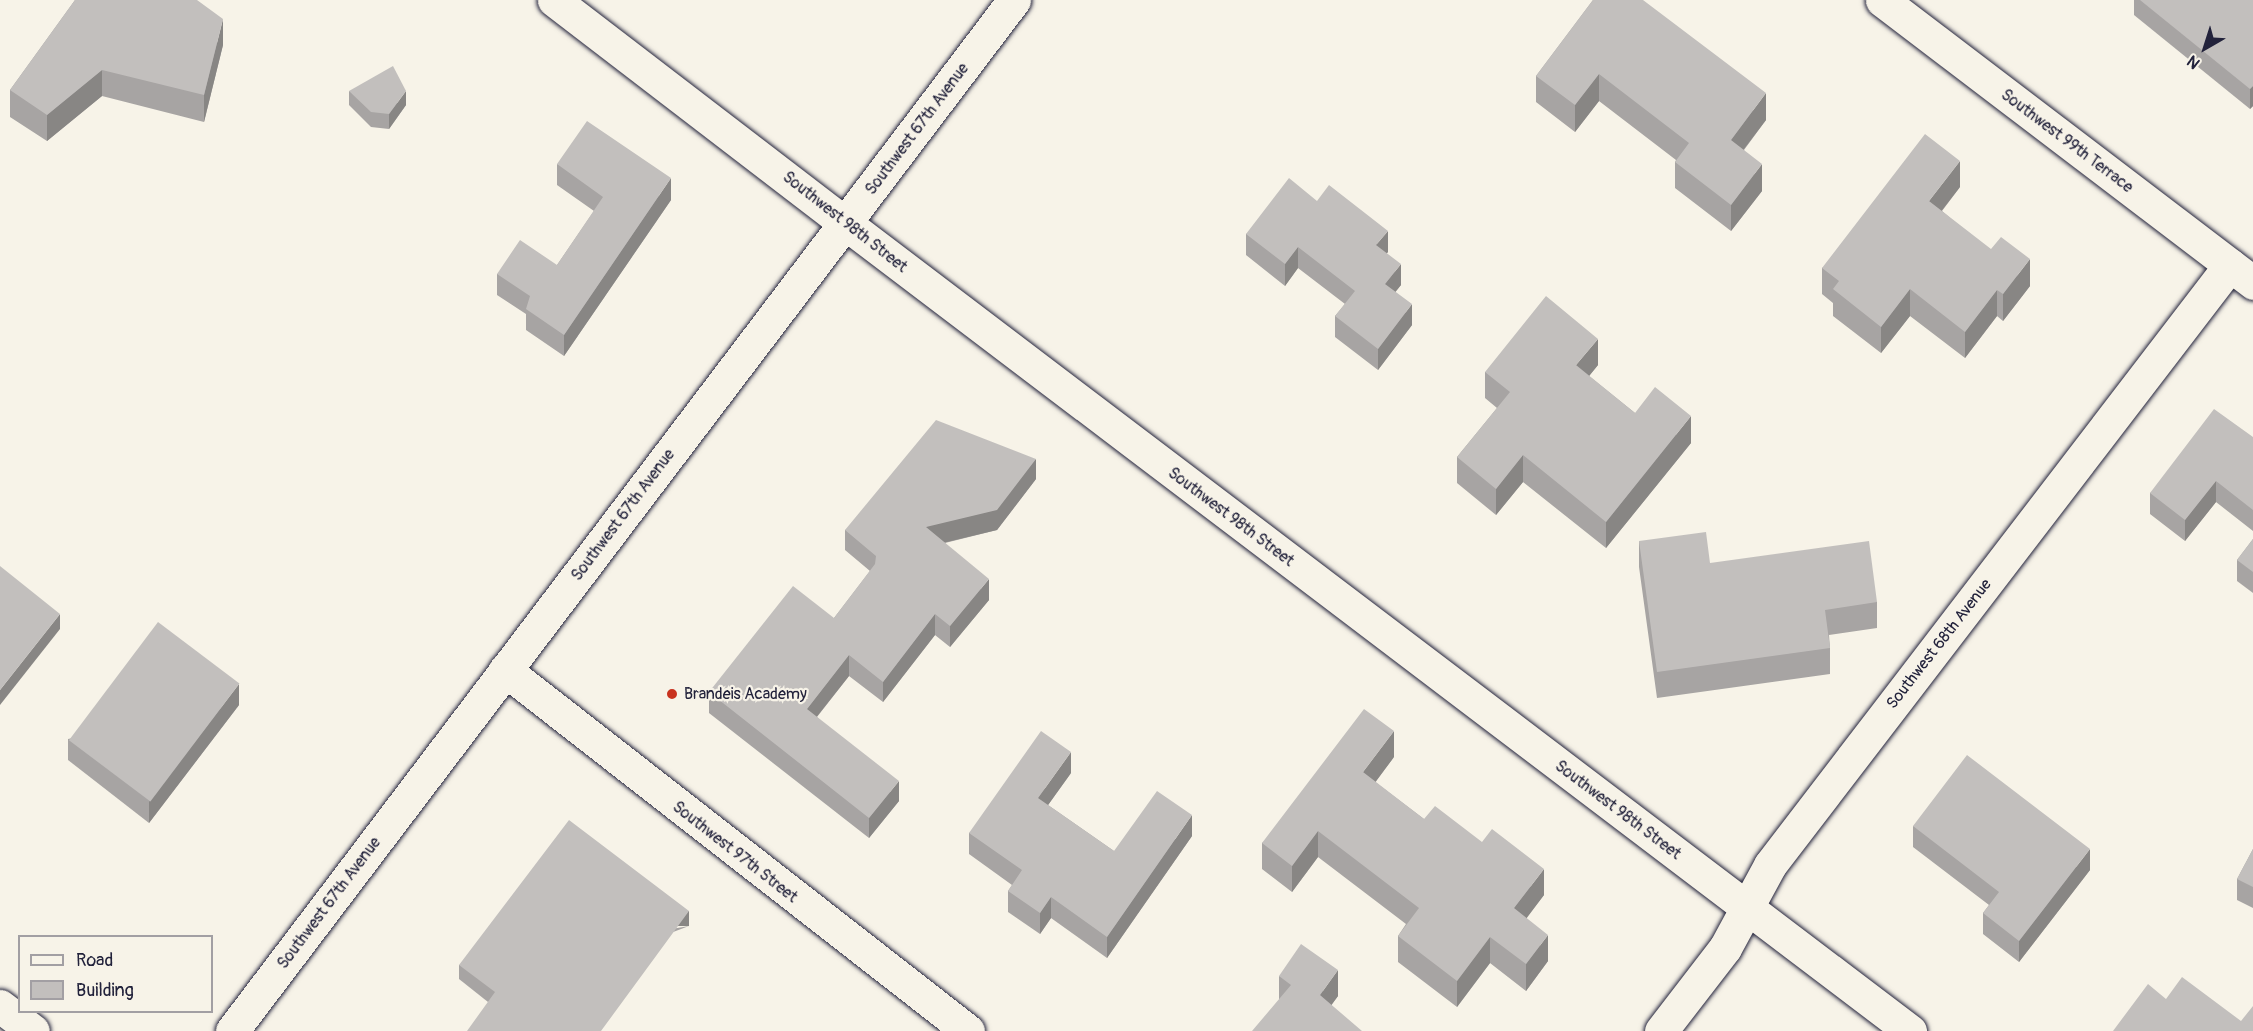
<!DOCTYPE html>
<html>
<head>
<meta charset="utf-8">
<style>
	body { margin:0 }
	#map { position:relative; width:2253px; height:1031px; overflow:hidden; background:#f7f3e8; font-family:Pangolin,sans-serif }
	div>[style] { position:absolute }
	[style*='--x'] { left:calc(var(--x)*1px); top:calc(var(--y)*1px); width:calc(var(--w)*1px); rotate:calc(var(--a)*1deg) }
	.roads { filter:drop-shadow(0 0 2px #22223b) drop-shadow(0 0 2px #22223b) }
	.minor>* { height:33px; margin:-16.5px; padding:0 16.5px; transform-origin:16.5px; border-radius:16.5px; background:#f7f3e8 }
	.tertiary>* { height:33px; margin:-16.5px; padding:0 16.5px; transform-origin:16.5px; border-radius:16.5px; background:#f7f3e8 }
	.secondary>* { height:33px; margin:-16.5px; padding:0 16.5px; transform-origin:16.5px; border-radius:16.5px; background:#f7f3e8 }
	.wall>* { inset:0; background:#a7a4a3 }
	.shaded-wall>* { inset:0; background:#888684; transform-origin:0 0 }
	.building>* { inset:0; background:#c2bfbd; transform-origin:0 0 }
	.dots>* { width:16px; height:16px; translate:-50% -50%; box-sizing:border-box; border:3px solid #f7f3e8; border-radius:50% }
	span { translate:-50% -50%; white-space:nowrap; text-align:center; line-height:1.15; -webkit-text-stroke:4.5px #f7f3e8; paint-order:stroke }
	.street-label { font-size:16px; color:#22223b }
	.poi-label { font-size:16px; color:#22223b }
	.left { translate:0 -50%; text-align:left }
	.legend { position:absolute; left:18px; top:935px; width:195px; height:78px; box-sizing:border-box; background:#f7f3e8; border:2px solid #a29fa3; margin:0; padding:8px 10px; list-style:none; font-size:18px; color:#22223b }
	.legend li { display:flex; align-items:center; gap:12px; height:30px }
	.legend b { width:30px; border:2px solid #a29fa3 }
	.north { position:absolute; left:2175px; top:18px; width:60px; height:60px; -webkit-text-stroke:4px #f7f3e8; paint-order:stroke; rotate:219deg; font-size:16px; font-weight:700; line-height:24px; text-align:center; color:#22223b }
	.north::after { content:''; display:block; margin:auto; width:21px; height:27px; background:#22223b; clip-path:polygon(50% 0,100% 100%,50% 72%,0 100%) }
</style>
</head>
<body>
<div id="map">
	<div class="roads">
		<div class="minor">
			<i style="--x:554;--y:0;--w:367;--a:37.5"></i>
			<i style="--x:1882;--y:0;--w:467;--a:37.3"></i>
			<i style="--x:505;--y:670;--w:587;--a:37.94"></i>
			<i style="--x:1661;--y:1031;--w:105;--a:-52.4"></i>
			<i style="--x:1725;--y:948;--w:94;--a:-61.5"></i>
			<i style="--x:1770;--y:865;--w:756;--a:-52.52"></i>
		</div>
		<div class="tertiary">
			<i style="--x:845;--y:223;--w:1337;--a:37.19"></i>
			<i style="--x:0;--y:1006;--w:41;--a:37.1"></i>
		</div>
		<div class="secondary">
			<i style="--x:232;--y:1031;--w:1294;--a:-52.82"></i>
		</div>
	</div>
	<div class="wall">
		<i style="clip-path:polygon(75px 0,223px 45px,204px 122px,102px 96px,47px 141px,10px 117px,10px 90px)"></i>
		<i style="clip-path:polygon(1593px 0,1766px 120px,1744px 150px,1762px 191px,1731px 231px,1675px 188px,1675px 162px,1676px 160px,1599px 101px,1575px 132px,1536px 102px,1536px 76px)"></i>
		<i style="clip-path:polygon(2134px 0,2253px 0,2253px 106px,2250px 109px,2134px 15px)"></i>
		<i style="clip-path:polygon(349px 91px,406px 105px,389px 129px,371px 127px,349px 105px)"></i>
		<i style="clip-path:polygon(557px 164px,671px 200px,564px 356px,526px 330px,526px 314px,497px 295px,497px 274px,557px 265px,594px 211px,557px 185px)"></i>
		<i style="clip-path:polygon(1960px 187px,1942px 211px,2030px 286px,2003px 321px,1997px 316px,1965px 358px,1910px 316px,1881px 353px,1833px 316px,1833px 303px,1822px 294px,1822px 268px)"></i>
		<i style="clip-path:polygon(1317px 201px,1388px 252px,1386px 253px,1401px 285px,1395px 292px,1412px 325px,1378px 370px,1335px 337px,1335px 316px,1345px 304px,1298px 268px,1285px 286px,1246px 255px,1246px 234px)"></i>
		<i style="clip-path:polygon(1598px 365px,1589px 376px,1635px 413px,1691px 443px,1606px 548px,1523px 482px,1496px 515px,1457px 483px,1457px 457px,1497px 408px,1485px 398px,1485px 372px)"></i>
		<i style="clip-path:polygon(2253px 437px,2253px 531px,2216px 502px,2185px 541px,2150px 514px,2150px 493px)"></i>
		<i style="clip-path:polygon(1036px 479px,997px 530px,945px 543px,989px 600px,950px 647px,935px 635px,883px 702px,849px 676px,817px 717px,899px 801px,869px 838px,709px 713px,709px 692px,834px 618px,870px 571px,845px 550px,845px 530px)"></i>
		<i style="clip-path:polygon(2253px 539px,2253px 593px,2237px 581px,2237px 560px)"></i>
		<i style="clip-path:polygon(1639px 541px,1710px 563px,1877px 602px,1877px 628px,1829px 635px,1830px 648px,1830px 674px,1657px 698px,1639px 567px)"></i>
		<i style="clip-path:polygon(239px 705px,149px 823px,68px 760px,68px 739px)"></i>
		<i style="clip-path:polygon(1394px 757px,1375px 782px,1424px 819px,1544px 895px,1526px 918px,1548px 961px,1526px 991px,1490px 963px,1457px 1007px,1398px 962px,1398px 936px,1406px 924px,1318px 857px,1292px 892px,1262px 869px,1262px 843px)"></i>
		<i style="clip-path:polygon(1071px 773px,1048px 805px,1114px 851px,1192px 836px,1107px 958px,1051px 918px,1040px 934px,1008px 912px,1008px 891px,1012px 885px,969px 854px,969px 833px)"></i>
		<i style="clip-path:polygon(1913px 826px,2090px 870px,2019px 962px,1983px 934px,1983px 913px,1989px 905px,1913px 847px)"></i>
		<i style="clip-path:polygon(2253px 849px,2253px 908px,2237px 900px,2237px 879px)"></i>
		<i style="clip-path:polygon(689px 926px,488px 1002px,459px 979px,459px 965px)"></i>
		<i style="clip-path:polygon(1279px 976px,1338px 996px,1331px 1005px,1279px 1000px)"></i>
	</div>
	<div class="shaded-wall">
		<i style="clip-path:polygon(223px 19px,223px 45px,204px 122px,204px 95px)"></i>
		<i style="clip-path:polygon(102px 70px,102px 96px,47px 141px,47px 115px)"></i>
		<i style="clip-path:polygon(1599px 74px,1599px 101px,1575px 132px,1575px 105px)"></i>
		<i style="clip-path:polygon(2253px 86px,2253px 106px,2250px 109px,2250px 89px)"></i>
		<i style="clip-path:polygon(406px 91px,406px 105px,389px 129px,389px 114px)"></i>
		<i style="clip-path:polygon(1766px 93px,1766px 120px,1731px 166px,1731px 140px)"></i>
		<i style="clip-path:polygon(1960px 161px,1960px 187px,1929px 227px,1929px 201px)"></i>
		<i style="clip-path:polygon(1762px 164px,1762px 191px,1731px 231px,1731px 205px)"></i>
		<i style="clip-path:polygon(671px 178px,671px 200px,564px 356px,564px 335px)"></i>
		<i style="clip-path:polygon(1388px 231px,1388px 252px,1376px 266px,1376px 245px)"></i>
		<i style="clip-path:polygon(1298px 247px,1298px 268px,1285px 286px,1285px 264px)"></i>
		<i style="clip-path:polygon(2030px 259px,2030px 286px,2003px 321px,2003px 294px)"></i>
		<i style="clip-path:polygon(1401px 264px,1401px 285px,1385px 305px,1385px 284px)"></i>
		<i style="clip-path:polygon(1910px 289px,1910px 316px,1881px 353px,1881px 327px)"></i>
		<i style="clip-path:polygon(1997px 290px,1997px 316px,1965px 358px,1965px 332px)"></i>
		<i style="clip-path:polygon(1412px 304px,1412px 325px,1378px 370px,1378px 349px)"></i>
		<i style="clip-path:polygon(1598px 339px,1598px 365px,1576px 392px,1576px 365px)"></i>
		<i style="clip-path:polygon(1691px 416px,1691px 443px,1606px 548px,1606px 522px)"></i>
		<i style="clip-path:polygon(1523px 455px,1523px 482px,1496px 515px,1496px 489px)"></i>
		<i style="clip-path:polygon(1036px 459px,1036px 479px,997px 530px,926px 547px,926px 527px)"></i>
		<i style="clip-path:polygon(2216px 481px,2216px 502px,2185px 541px,2185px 520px)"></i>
		<i style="clip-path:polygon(989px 579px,989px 600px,950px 647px,950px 626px)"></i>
		<i style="clip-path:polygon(60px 614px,60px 629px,0 705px,0 690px)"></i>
		<i style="clip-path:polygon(935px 614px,935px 635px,883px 702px,883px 682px)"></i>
		<i style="clip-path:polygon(849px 655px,849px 676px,807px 729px,807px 709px)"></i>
		<i style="clip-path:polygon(239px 684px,239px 705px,149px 823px,149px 802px)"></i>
		<i style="clip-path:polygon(1394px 731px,1394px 757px,1363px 799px,1363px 772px)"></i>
		<i style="clip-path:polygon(1071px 752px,1071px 773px,1038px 819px,1038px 798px)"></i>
		<i style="clip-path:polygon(899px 781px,899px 801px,869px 838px,869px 818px)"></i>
		<i style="clip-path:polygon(1192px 815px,1192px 836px,1107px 958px,1107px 937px)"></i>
		<i style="clip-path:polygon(1318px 831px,1318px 857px,1292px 892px,1292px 866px)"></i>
		<i style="clip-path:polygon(2090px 849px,2090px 870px,2019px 962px,2019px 941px)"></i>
		<i style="clip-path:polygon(1544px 869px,1544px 895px,1514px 935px,1514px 908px)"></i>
		<i style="clip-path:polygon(1051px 897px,1051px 918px,1040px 934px,1040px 913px)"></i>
		<i style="left:689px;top:911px;width:15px;height:149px;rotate:90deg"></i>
		<i style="clip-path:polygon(1548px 935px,1548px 961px,1526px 991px,1526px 964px)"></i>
		<i style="clip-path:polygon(1490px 937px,1490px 963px,1457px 1007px,1457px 981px)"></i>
		<i style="clip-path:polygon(1338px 970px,1338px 996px,1320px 1021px,1320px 995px)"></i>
	</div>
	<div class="building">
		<i style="clip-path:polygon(75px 0,197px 0,223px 19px,204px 95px,102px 70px,47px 115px,10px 90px)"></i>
		<i style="clip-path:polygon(1593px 0,1643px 0,1766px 93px,1731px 140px,1762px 164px,1731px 205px,1675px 162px,1689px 143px,1599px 74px,1575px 105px,1536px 76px)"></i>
		<i style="clip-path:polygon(2140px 0,2253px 0,2253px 86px,2250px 89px)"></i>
		<i style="clip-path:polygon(393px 66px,406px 91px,389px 114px,371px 112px,349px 91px)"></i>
		<i style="clip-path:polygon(587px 121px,671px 178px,564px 335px,526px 309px,530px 296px,497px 274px,520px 240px,557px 265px,603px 197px,557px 164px)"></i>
		<i style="clip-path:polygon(1925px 134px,1960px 161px,1929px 201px,1991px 249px,2001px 237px,2030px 259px,2003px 294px,1997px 290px,1965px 332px,1910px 289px,1881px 327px,1833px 289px,1839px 281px,1822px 268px)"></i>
		<i style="clip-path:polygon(1289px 178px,1317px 201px,1329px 185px,1388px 231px,1376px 245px,1401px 264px,1385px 284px,1412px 304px,1378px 349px,1335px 316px,1355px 291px,1298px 247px,1285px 264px,1246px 234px)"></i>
		<i style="clip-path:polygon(1546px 296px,1598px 339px,1576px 365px,1635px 413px,1655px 387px,1691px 416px,1606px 522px,1523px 455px,1496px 489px,1457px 457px,1510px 392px,1485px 372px)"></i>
		<i style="clip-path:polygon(2214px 409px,2253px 437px,2253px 510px,2216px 481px,2185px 520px,2150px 493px)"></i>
		<i style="clip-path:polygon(936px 420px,1036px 459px,997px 510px,926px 527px,989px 579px,950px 626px,935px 614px,883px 682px,849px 655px,807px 709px,899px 781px,869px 818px,709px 692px,793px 586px,834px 618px,875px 564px,876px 556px,845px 530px)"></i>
		<i style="clip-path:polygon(1706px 532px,1710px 563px,1869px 541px,1877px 602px,1825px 610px,1830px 648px,1657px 672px,1639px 541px)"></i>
		<i style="clip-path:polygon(2253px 539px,2253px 572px,2237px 560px)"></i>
		<i style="clip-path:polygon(0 566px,60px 614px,0 690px)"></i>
		<i style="left:158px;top:622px;width:102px;height:148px;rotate:37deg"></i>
		<i style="clip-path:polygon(1364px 709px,1394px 731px,1363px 772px,1424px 819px,1435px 806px,1482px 842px,1492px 829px,1544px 869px,1514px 908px,1548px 935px,1526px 964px,1490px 937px,1457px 981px,1398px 936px,1419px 908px,1318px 831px,1292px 866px,1262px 843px)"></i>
		<i style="clip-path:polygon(1041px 731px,1071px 752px,1038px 798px,1114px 851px,1157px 791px,1192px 815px,1107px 937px,1051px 897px,1040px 913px,1008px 891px,1022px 870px,969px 833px)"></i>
		<i style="clip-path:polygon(1967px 755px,2090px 849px,2019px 941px,1983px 913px,1999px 892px,1913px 826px)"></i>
		<i style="clip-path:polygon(569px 820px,689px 911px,601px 1031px,467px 1031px,495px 992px,459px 965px)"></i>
		<i style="clip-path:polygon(2253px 849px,2253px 887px,2237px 879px)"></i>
		<i style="clip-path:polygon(1301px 944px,1338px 970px,1320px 995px,1362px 1031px,1252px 1031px,1291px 985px,1279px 976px)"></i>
		<i style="clip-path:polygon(2182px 977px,2241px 1021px,2253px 1006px,2253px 1031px,2113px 1031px,2148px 984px,2166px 999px)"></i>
	</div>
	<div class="dots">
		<i style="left:672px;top:694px;background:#c8321e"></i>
	</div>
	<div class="street-label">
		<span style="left:917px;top:129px;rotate:-53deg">Southwest 67th Avenue</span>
		<span style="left:2067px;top:141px;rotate:37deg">Southwest 99th Terrace</span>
		<span style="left:845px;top:222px;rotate:38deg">Southwest 98th Street</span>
		<span style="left:623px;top:515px;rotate:-53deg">Southwest 67th Avenue</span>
		<span style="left:1231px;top:517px;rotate:37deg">Southwest 98th Street</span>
		<span style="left:1939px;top:644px;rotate:-52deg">Southwest 68th Avenue</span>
		<span style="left:1618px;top:810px;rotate:37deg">Southwest 98th Street</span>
		<span style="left:735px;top:852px;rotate:38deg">Southwest 97th Street</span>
		<span style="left:329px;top:903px;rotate:-53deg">Southwest 67th Avenue</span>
	</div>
	<div class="poi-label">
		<span class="left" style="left:684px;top:694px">Brandeis Academy</span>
	</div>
	<ul class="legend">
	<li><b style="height:8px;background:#f7f3e8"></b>Road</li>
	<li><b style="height:16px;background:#c2bfbd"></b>Building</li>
	</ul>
	<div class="north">N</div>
</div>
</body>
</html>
